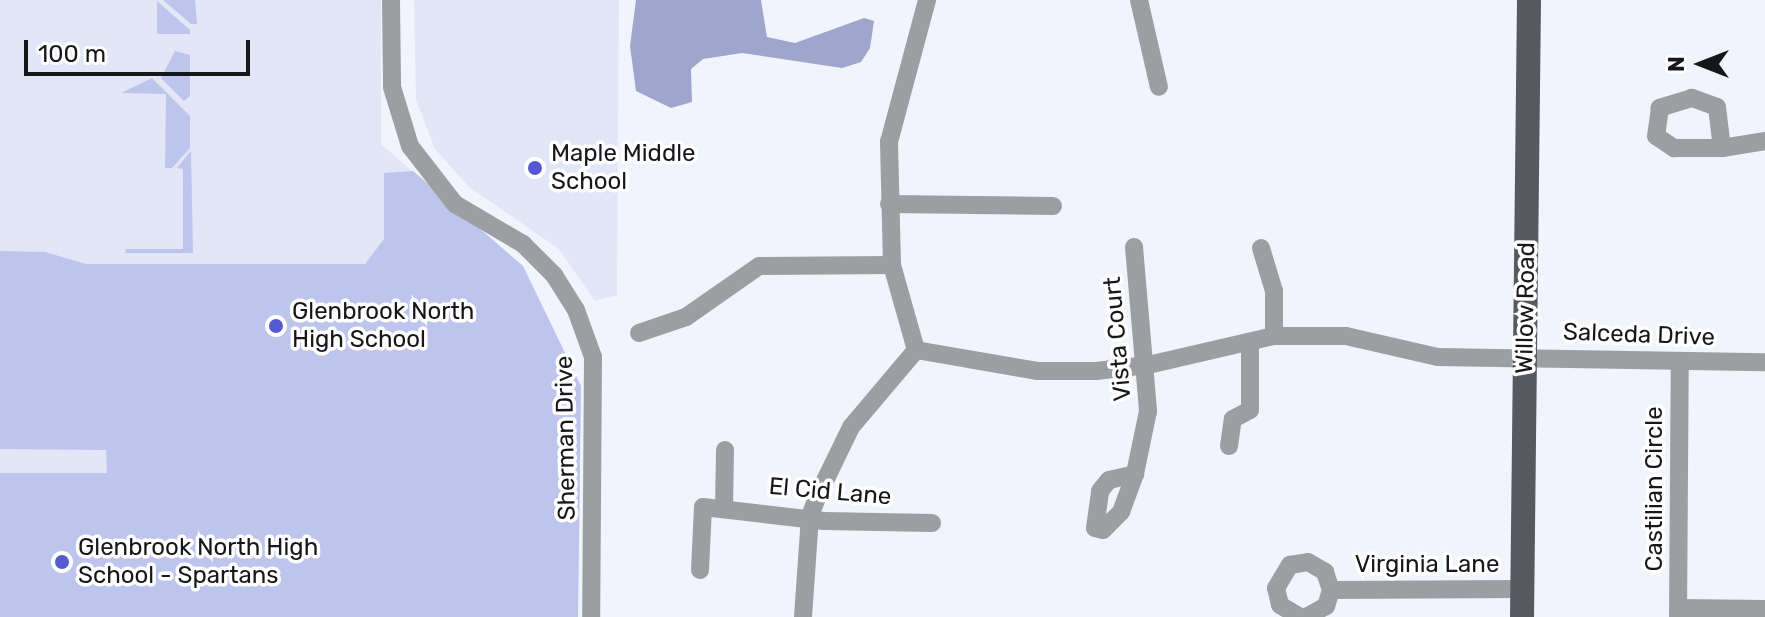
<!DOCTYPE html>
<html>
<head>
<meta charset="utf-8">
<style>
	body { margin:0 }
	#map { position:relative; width:1765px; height:617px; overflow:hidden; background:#f1f3fd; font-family:Rubik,sans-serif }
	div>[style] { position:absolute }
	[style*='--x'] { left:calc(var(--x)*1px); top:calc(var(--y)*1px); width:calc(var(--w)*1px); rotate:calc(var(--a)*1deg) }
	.built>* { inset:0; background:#e2e6f6 }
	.green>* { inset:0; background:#bdc5ed }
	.water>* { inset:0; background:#9ea6ce }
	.street>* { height:18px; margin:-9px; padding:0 9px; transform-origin:9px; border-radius:9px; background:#9d9ea2 }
	.primary>* { height:24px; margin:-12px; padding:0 12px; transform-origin:12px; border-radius:12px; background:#57595f }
	.dots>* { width:22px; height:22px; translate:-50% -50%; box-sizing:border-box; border:4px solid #fff; border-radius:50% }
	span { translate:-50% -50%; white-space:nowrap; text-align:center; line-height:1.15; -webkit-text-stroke:7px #fff; paint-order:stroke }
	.poi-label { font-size:24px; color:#16171a }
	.left { translate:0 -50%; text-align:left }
	.street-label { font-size:24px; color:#16171a }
	.north { position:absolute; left:1661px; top:24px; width:80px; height:80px; -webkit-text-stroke:6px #fff; paint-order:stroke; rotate:270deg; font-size:22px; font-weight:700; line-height:32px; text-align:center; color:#16171a }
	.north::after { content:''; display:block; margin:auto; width:28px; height:36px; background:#16171a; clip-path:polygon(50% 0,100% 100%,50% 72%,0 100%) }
	.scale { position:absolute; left:24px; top:40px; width:226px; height:36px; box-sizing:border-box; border:4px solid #16171a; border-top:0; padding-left:10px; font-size:24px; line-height:28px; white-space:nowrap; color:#16171a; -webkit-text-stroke:6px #fff; paint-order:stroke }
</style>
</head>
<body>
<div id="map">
	<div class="built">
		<i style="clip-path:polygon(0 0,381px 0,381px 144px,523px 266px,581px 386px,578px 617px,0 617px)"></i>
		<i style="clip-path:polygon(414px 0,619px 0,617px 295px,595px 301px,559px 249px,469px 187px,435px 149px,416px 100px)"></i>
	</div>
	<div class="green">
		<i style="clip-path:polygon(163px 0,195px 0,197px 24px,191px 24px)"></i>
		<i style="clip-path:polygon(157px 1px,190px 30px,190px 34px,157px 34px)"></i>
		<i style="clip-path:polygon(175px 51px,190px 55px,190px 96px,184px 101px,161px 78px)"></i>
		<i style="clip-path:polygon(152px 78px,190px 116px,190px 148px,172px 168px,165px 168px,166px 94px,121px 93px)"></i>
		<i style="clip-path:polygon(191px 151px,193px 253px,125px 253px,126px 249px,183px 249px,183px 169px,177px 168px)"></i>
		<i style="clip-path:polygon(413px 171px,523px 266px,581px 386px,578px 617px,0 617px,0 473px,107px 473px,106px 450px,0 449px,0 251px,45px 252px,86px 264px,365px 264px,384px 239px,384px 173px)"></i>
	</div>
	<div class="water">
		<i style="clip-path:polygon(636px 0,761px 0,767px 37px,795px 43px,864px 18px,874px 21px,870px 48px,861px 62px,842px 68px,742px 53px,703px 59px,691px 69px,692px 102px,671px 108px,636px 91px,630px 46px)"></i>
	</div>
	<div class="street">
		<i style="--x:391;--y:0;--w:87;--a:89.3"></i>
		<i style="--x:392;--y:87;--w:62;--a:73"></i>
		<i style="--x:410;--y:146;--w:73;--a:52.2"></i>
		<i style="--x:455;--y:204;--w:79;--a:30.5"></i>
		<i style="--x:523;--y:244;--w:44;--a:45"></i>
		<i style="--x:554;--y:275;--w:41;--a:57.8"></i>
		<i style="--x:576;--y:310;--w:50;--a:70.1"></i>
		<i style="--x:593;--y:357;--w:260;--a:90.4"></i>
		<i style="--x:1139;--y:0;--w:89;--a:77.1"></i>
		<i style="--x:1722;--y:148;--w:41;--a:-97"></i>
		<i style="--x:1717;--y:107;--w:27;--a:-160"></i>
		<i style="--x:1692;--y:98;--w:34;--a:163"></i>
		<i style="--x:1660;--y:108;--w:28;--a:98"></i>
		<i style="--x:1656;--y:136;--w:22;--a:34"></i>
		<i style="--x:1674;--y:148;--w:48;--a:0"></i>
		<i style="--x:1722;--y:148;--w:44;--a:-9.2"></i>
		<i style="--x:889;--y:204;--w:164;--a:0.7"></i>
		<i style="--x:1134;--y:247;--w:165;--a:85.1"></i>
		<i style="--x:1148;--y:411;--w:64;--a:101.7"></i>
		<i style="--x:1135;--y:474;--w:40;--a:110.2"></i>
		<i style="--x:1121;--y:512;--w:25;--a:135"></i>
		<i style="--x:1103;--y:530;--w:8;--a:-166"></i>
		<i style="--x:1095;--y:528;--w:37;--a:-82"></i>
		<i style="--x:1100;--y:491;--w:14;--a:-51"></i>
		<i style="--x:1109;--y:480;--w:27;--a:-13"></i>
		<i style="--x:1261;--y:248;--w:45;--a:73.2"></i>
		<i style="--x:1274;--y:291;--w:45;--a:90"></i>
		<i style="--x:639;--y:333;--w:50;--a:-18.8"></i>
		<i style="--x:686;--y:317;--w:89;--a:-34.9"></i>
		<i style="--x:759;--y:266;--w:133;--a:-0.4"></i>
		<i style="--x:916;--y:350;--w:123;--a:9.8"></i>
		<i style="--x:1037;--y:371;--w:59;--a:0"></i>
		<i style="--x:1096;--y:371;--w:52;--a:-6.6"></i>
		<i style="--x:1148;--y:365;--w:129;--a:-13"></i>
		<i style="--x:1274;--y:336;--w:72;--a:0"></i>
		<i style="--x:1346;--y:336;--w:94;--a:12.9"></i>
		<i style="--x:1438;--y:357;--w:327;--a:0.9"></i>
		<i style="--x:1229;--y:446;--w:27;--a:-82"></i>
		<i style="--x:1233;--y:419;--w:19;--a:-28"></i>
		<i style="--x:1250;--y:410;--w:67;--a:-90"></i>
		<i style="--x:724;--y:508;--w:58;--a:-89"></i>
		<i style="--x:700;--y:570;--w:63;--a:-87.3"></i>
		<i style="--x:703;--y:507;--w:122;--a:6.6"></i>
		<i style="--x:824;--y:521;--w:108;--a:1.1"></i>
		<i style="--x:1331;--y:590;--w:192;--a:-0.3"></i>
		<i style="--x:1679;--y:608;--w:86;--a:0.7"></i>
		<i style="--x:803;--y:617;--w:101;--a:-86"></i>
		<i style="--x:810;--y:516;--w:25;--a:-69"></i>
		<i style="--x:819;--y:493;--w:73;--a:-64.1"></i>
		<i style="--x:851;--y:427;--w:101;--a:-49.8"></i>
		<i style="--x:916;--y:350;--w:88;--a:-105.8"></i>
		<i style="--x:892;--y:265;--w:123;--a:-91.4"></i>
		<i style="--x:889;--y:142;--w:147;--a:-75"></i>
		<i style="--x:1300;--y:617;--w:23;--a:-149"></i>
		<i style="--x:1280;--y:605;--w:17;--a:-103"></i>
		<i style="--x:1276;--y:588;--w:27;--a:-59"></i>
		<i style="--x:1290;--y:565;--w:18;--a:-9"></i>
		<i style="--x:1308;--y:562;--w:20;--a:30"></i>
		<i style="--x:1325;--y:572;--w:19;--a:72"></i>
		<i style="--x:1331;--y:590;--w:17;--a:107"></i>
		<i style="--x:1326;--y:606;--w:23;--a:151"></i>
		<i style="--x:1678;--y:617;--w:256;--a:-89.6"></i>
	</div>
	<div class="primary">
		<i style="--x:1522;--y:617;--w:617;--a:-89.35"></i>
	</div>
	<div class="dots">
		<i style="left:535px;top:168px;background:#555ad1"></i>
		<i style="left:276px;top:326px;background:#555ad1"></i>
		<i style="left:62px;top:562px;background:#555ad1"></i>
	</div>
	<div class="poi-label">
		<span class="left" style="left:551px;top:168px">Maple Middle<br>School</span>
		<span class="left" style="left:292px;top:326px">Glenbrook North<br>High School</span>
		<span class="left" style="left:78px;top:562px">Glenbrook North High<br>School - Spartans</span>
	</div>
	<div class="street-label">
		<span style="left:1526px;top:308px;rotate:-89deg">Willow Road</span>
		<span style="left:1639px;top:335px;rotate:2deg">Salceda Drive</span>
		<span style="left:1118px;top:339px;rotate:-95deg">Vista Court</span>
		<span style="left:566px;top:438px;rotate:-91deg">Sherman Drive</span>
		<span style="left:1655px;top:489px;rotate:-90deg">Castilian Circle</span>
		<span style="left:830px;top:492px;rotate:5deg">El Cid Lane</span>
		<span style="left:1427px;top:565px">Virginia Lane</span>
	</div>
	<div class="north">N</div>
	<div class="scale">100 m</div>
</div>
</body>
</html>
